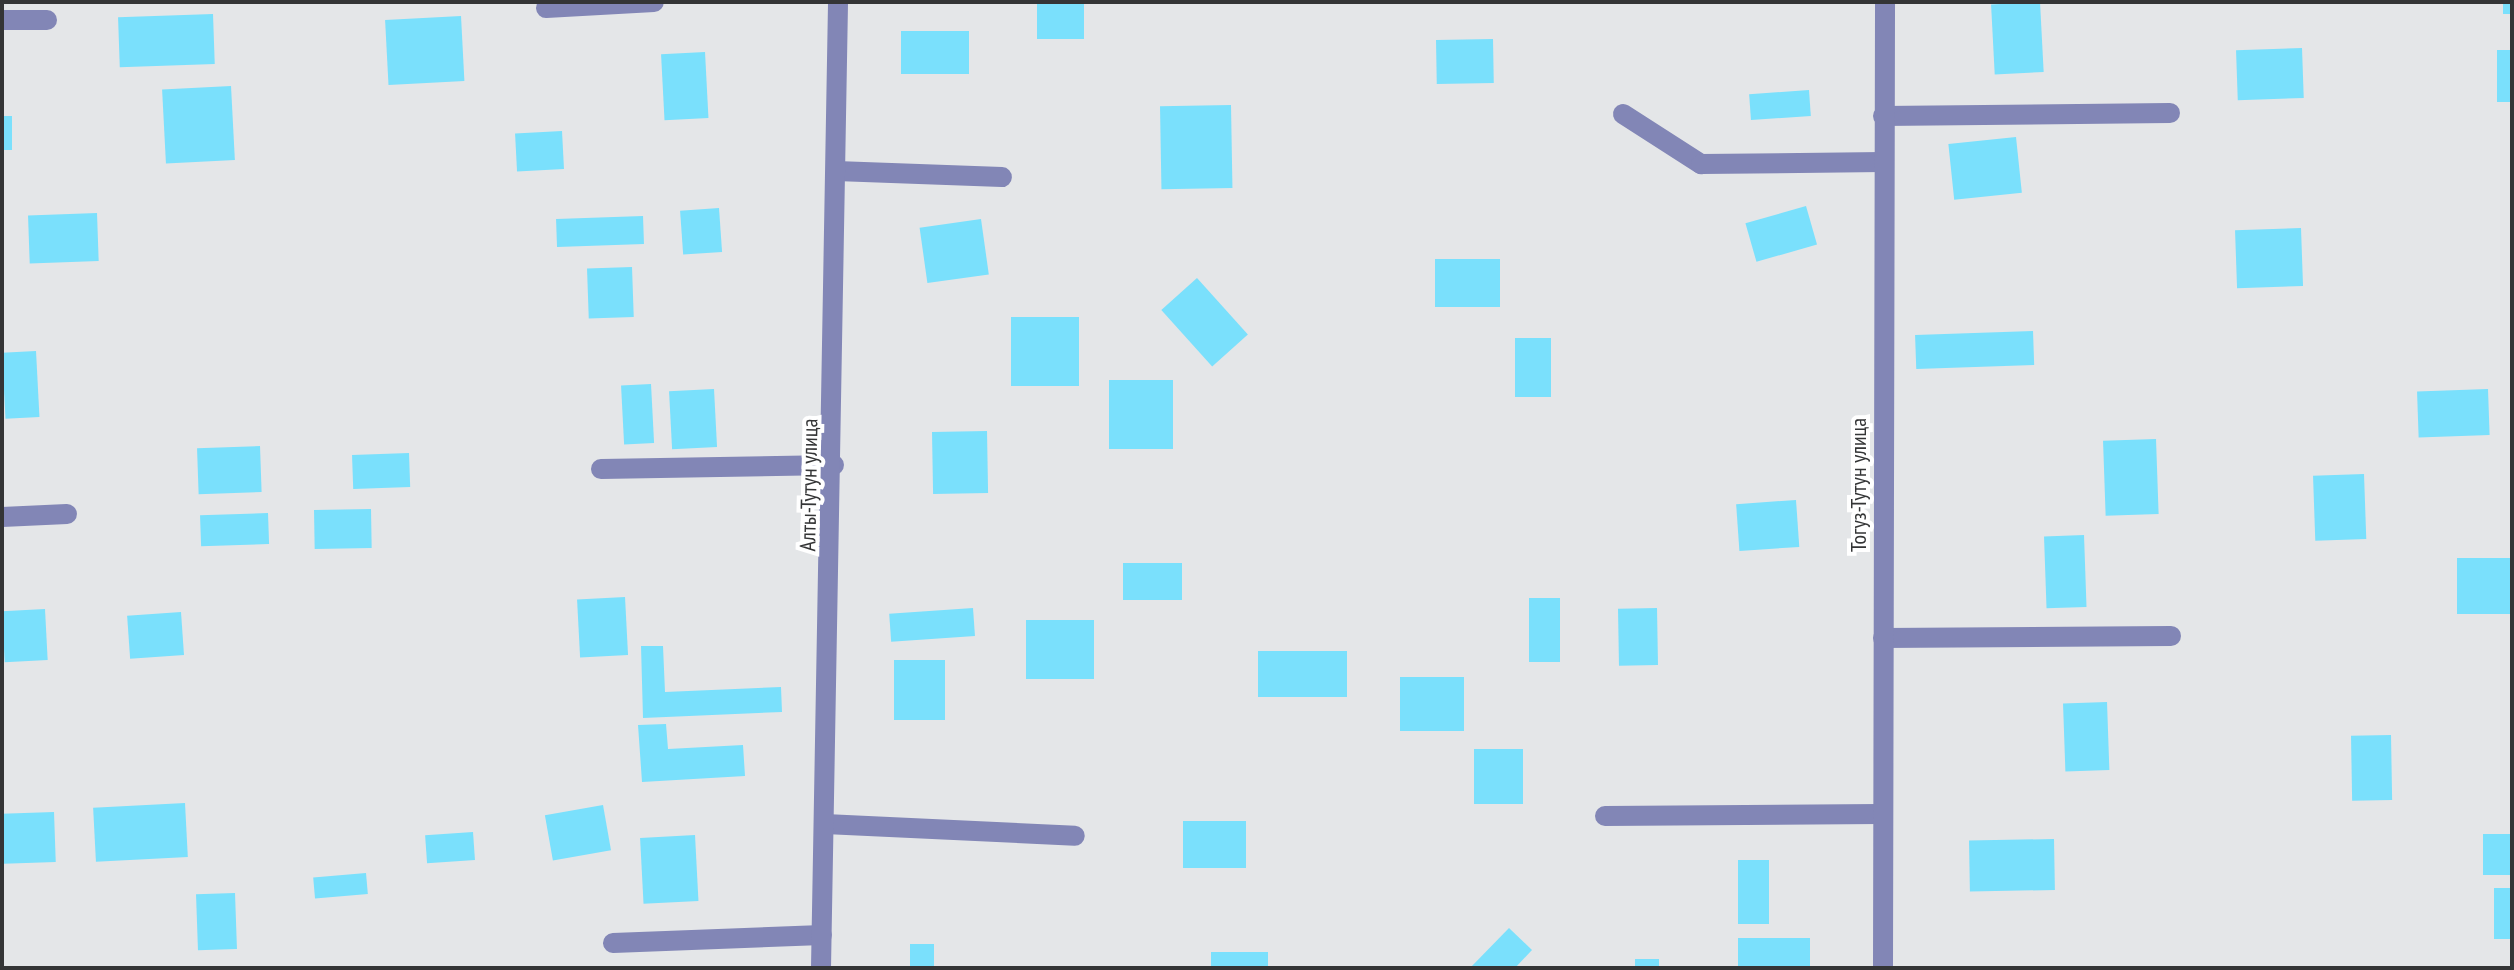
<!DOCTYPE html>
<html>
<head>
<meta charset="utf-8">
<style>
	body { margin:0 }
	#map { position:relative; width:2514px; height:970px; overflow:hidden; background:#e4e6e8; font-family:"PT Sans Narrow",sans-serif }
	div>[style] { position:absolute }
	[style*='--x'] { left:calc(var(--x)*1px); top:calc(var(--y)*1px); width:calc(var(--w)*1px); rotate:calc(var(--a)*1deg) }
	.building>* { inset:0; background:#7ae0fc; transform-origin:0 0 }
	.minor>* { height:20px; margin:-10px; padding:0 10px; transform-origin:10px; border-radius:10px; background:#8286b6 }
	span { translate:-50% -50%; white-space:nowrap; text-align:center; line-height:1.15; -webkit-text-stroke:8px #fff; paint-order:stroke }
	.street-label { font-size:22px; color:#343536 }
	.frame { position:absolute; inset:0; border:4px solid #343536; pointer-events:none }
</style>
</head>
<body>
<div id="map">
	<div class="building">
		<i style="left:1037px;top:2px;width:47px;height:37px"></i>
		<i style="left:2040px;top:2px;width:70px;height:49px;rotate:87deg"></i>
		<i style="left:2503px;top:2px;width:9px;height:12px"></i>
		<i style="left:213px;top:14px;width:50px;height:95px;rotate:88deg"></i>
		<i style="left:461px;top:16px;width:65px;height:76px;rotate:87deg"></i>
		<i style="left:901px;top:31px;width:68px;height:43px"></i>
		<i style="left:1493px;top:39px;width:44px;height:57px;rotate:89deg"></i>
		<i style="left:2302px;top:48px;width:50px;height:66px;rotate:88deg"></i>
		<i style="left:2497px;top:50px;width:15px;height:52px"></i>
		<i style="left:705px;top:52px;width:66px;height:44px;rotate:87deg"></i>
		<i style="left:231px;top:86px;width:74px;height:69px;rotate:87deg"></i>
		<i style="left:1809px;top:90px;width:26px;height:60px;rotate:86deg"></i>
		<i style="left:1231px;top:105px;width:83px;height:71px;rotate:89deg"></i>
		<i style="left:2px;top:116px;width:10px;height:34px"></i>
		<i style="left:562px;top:131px;width:38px;height:47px;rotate:87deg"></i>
		<i style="left:2016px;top:137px;width:56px;height:68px;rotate:84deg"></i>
		<i style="left:1806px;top:206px;width:40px;height:63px;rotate:74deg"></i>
		<i style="left:719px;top:208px;width:44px;height:39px;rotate:86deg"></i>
		<i style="left:97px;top:213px;width:48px;height:69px;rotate:88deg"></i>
		<i style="left:643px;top:216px;width:28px;height:87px;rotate:88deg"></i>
		<i style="left:981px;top:219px;width:56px;height:62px;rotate:82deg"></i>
		<i style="left:2301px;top:228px;width:58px;height:66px;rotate:88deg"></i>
		<i style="left:1435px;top:259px;width:65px;height:48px"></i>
		<i style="left:632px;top:267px;width:50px;height:45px;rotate:88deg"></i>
		<i style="left:1197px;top:278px;width:76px;height:48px;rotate:48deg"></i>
		<i style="left:1011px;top:317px;width:68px;height:69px"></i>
		<i style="left:2033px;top:331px;width:34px;height:118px;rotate:88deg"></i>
		<i style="left:1551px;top:338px;width:59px;height:36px;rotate:90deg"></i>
		<i style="left:36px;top:351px;width:66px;height:34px;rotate:87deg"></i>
		<i style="left:1109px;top:380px;width:64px;height:69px"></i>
		<i style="left:651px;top:384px;width:59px;height:30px;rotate:87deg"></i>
		<i style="left:714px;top:389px;width:58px;height:45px;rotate:87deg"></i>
		<i style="left:2488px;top:389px;width:46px;height:71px;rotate:88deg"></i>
		<i style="left:987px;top:431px;width:62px;height:55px;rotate:89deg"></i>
		<i style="left:2156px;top:439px;width:75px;height:53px;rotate:88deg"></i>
		<i style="left:260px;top:446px;width:46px;height:63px;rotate:88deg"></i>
		<i style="left:409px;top:453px;width:34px;height:57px;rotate:88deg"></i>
		<i style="left:2364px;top:474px;width:65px;height:51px;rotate:88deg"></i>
		<i style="left:1796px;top:500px;width:47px;height:60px;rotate:86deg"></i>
		<i style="left:371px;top:509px;width:39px;height:57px;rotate:89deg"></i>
		<i style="left:268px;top:513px;width:31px;height:68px;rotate:88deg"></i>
		<i style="left:2084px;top:535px;width:72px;height:40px;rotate:88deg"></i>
		<i style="left:2512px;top:558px;width:56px;height:55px;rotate:90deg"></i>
		<i style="left:1182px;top:563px;width:37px;height:59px;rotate:90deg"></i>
		<i style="left:625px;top:597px;width:58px;height:48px;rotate:87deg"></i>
		<i style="left:1529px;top:598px;width:31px;height:64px"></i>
		<i style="left:973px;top:608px;width:28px;height:84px;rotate:86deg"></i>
		<i style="left:1657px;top:608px;width:57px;height:39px;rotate:89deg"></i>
		<i style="left:45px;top:609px;width:51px;height:43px;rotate:87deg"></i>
		<i style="left:181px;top:612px;width:43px;height:54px;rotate:86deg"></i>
		<i style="left:1026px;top:620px;width:68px;height:59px"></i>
		<i style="clip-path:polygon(641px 646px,663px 646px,665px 692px,781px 687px,782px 712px,643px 718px)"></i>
		<i style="left:1258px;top:651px;width:89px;height:46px"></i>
		<i style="left:894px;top:660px;width:51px;height:60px"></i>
		<i style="left:1400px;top:677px;width:64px;height:54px"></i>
		<i style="left:2107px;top:702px;width:68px;height:44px;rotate:88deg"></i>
		<i style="clip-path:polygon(666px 724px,668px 749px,743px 745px,745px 776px,642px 782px,638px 725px)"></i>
		<i style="left:2391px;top:735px;width:65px;height:40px;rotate:89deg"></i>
		<i style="left:1523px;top:749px;width:55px;height:49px;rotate:90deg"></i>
		<i style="left:185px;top:803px;width:54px;height:92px;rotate:87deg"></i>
		<i style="left:603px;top:805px;width:46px;height:59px;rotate:80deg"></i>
		<i style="left:54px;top:812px;width:50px;height:52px;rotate:88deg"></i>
		<i style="left:1183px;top:821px;width:63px;height:47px"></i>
		<i style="left:473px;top:832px;width:28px;height:48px;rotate:86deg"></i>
		<i style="left:2512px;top:834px;width:41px;height:29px;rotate:90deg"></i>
		<i style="left:695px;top:835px;width:66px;height:55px;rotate:87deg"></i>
		<i style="left:2054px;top:839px;width:51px;height:85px;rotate:89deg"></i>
		<i style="left:1738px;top:860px;width:31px;height:64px"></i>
		<i style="left:366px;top:873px;width:21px;height:53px;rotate:85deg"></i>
		<i style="left:2512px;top:888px;width:51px;height:18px;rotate:90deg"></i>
		<i style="left:235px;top:893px;width:56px;height:39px;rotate:88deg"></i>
		<i style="clip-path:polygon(1509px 928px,1532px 950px,1515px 968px,1470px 968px)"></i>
		<i style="left:1738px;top:938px;width:72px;height:30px"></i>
		<i style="left:910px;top:944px;width:24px;height:24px"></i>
		<i style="left:1211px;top:952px;width:57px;height:16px"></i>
		<i style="left:1635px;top:959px;width:24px;height:9px"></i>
	</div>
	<div class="minor">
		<i style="--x:546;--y:8;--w:108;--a:-3.2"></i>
		<i style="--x:2;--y:20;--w:45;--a:0"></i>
		<i style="--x:1623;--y:114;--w:93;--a:32.7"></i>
		<i style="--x:1701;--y:164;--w:182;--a:-0.6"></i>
		<i style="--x:1883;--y:116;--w:287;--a:-0.6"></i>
		<i style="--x:836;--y:171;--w:166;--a:2.1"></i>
		<i style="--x:601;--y:469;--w:233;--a:-1"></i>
		<i style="--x:2;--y:517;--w:65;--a:-2.6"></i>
		<i style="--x:1883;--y:638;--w:288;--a:-0.4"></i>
		<i style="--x:1605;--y:816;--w:275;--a:-0.4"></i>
		<i style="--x:825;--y:824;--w:250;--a:2.7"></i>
		<i style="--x:613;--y:943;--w:209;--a:-2.2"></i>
		<i style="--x:821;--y:968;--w:966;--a:-88.99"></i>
		<i style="--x:1883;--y:968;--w:966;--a:-89.88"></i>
	</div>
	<div class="street-label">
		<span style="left:809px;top:485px;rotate:-89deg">Алты-Тутун улица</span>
		<span style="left:1859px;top:485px;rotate:-90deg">Тогуз-Тутун улица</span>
	</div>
	<div class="frame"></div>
</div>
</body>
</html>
